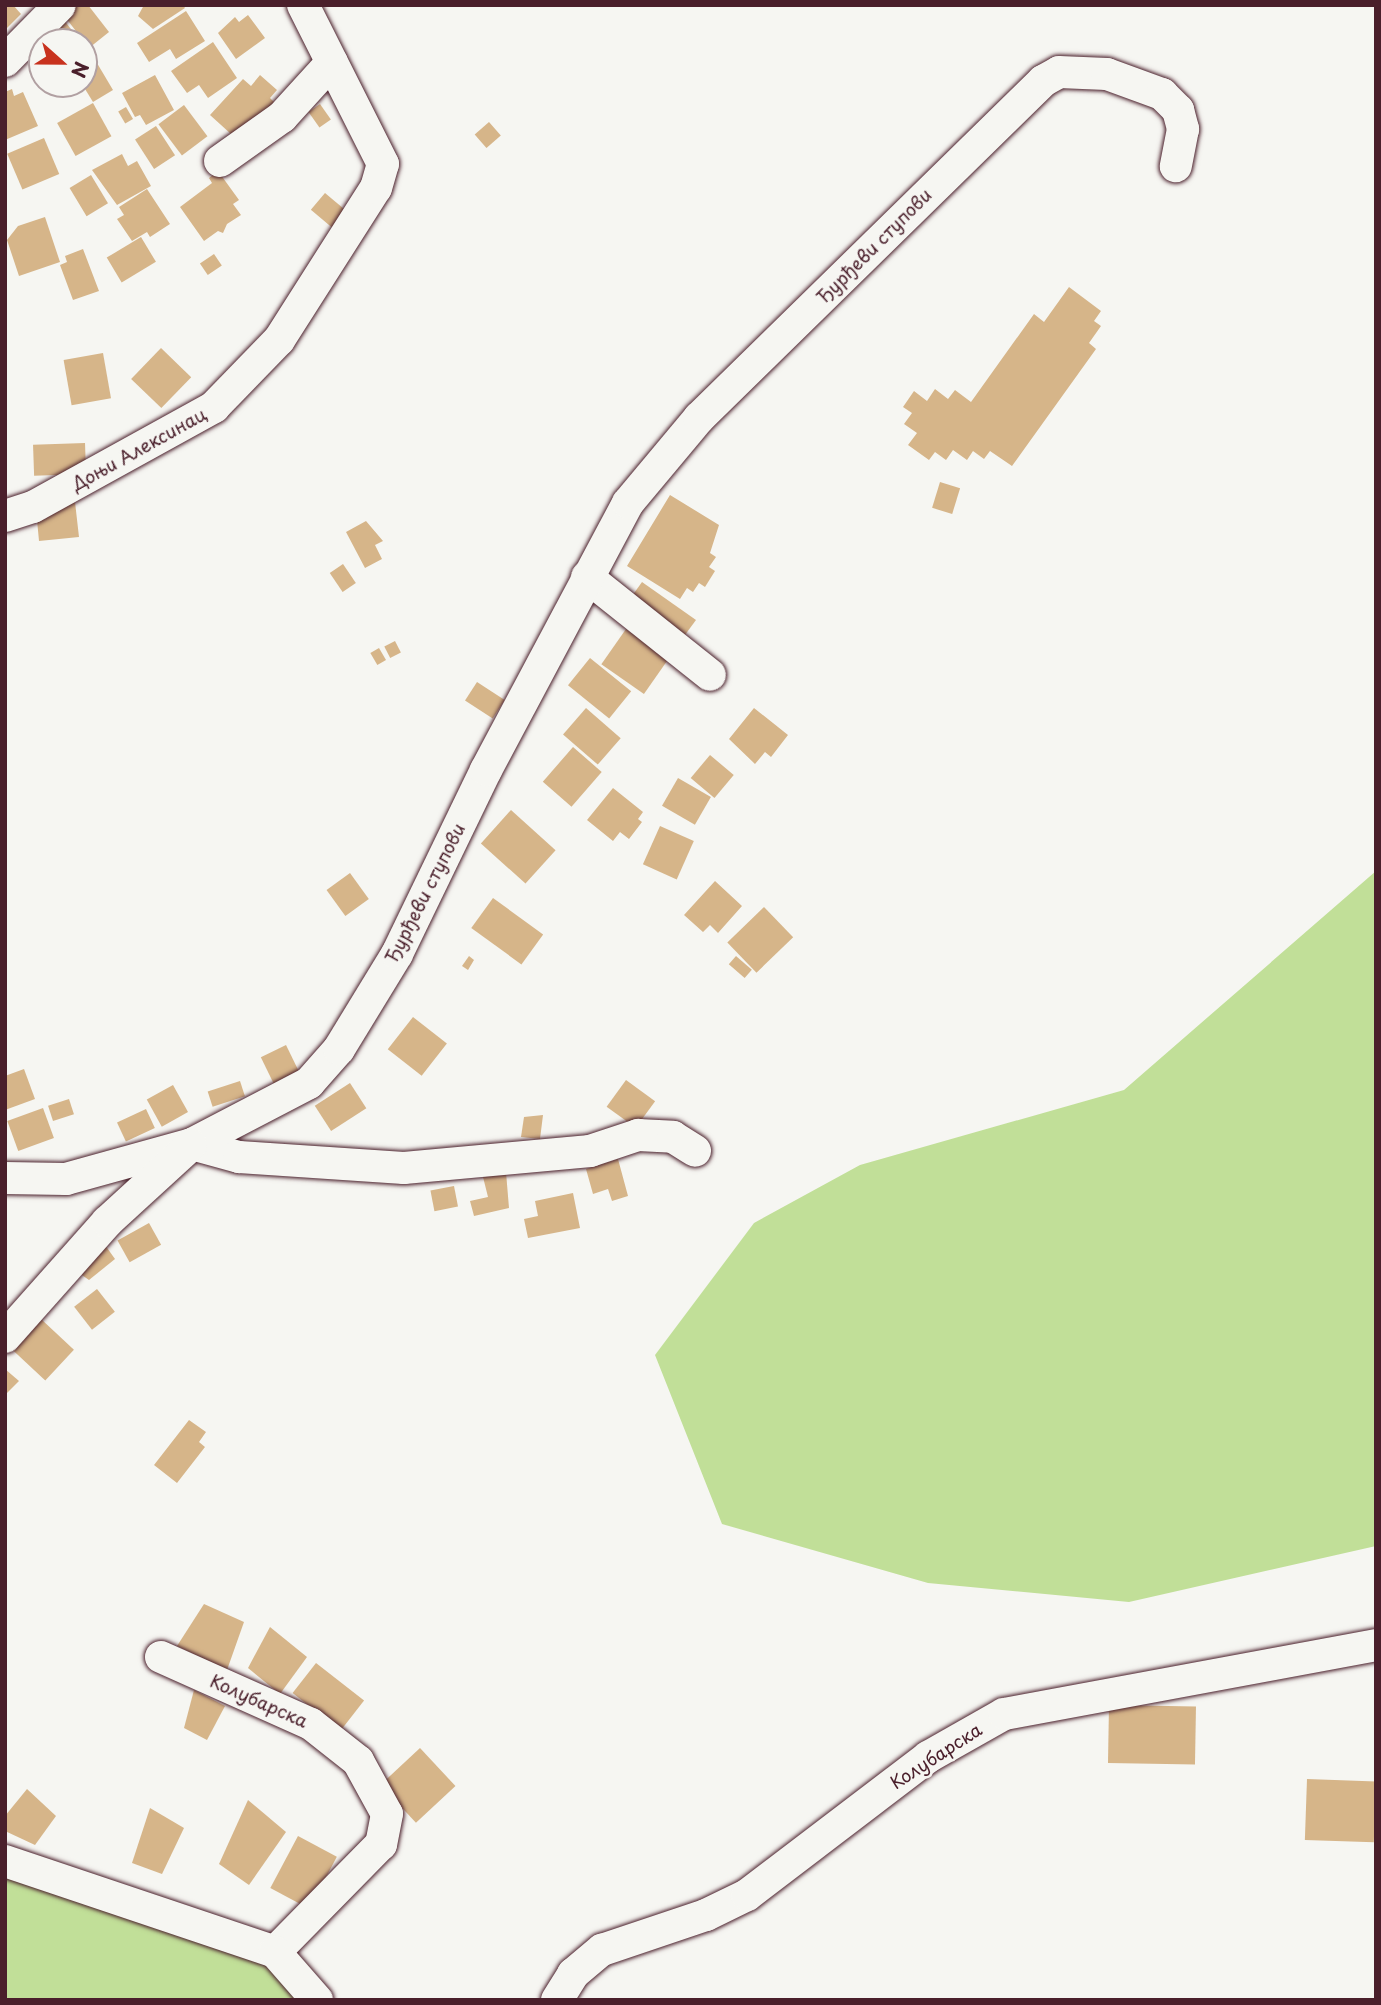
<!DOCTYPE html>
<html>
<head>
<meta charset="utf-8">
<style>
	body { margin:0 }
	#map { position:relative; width:1381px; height:2005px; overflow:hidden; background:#f6f6f2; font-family:"Playpen Sans",sans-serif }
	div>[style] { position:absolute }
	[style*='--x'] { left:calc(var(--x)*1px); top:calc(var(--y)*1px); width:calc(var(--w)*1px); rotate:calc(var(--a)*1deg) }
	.green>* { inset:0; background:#c1df98 }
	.building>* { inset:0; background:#d6b589; transform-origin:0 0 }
	.roads { filter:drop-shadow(0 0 2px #4a1f2b) drop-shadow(0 0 2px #4a1f2b) }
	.minor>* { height:32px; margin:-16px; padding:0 16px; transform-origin:16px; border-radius:16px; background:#f6f6f2 }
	span { translate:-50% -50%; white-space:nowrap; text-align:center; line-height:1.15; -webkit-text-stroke:5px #f6f6f2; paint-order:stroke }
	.street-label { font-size:18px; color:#4a1f2b }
	.frame { position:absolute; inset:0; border:7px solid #4a1f2b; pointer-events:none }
	.north { position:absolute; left:28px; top:28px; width:70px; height:70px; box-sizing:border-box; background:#f6f6f2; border:2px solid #b1a0a2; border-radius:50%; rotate:111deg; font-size:19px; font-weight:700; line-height:28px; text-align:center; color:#4a1f2b }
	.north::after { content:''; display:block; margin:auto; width:24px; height:32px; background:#c8321e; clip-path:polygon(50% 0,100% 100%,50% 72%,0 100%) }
</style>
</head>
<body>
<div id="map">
	<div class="green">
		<i style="clip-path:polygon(1376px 871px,1376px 1546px,1129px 1602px,928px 1583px,722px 1524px,655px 1355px,754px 1223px,860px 1165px,1124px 1090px)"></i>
		<i style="clip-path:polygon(5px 1857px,227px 1936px,317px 2000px,5px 2000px)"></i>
	</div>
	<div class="building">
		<i style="clip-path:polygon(5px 5px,13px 5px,21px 14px,5px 30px)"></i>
		<i style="clip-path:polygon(73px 5px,88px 5px,109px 32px,89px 48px,62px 13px)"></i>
		<i style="clip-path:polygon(144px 5px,183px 5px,185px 8px,153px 29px,138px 16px)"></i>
		<i style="clip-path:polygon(186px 11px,205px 41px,176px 59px,170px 49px,149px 62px,137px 43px)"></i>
		<i style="clip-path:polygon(60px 15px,81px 42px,54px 42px,48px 25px)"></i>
		<i style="clip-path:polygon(248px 15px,265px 38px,236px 59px,218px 33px,235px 17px,239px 22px)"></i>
		<i style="clip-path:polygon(213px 42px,237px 78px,208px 98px,199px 85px,187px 93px,171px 71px)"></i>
		<i style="clip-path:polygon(42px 53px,42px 82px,28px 64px)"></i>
		<i style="clip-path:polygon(91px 53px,113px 90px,93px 102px,82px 84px,84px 57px)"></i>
		<i style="clip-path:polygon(155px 75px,174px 110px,146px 125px,140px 115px,135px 117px,122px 93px)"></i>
		<i style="clip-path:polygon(260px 75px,277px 90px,270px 98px,277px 105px,242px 144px,210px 115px,243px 79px,251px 86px)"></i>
		<i style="clip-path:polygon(12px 89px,14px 96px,23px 92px,38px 126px,5px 140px,5px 92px)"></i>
		<i style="left:93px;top:103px;width:38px;height:41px;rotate:61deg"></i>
		<i style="left:320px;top:104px;width:19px;height:14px;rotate:55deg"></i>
		<i style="left:184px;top:105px;width:39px;height:32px;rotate:53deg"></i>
		<i style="left:126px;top:107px;width:14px;height:9px;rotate:60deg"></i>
		<i style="left:489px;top:122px;width:18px;height:19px;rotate:49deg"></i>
		<i style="left:156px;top:126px;width:35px;height:25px;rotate:57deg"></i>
		<i style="left:44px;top:138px;width:39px;height:40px;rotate:67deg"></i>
		<i style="clip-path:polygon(122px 154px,128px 166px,137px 161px,151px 186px,117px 205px,92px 170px)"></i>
		<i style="clip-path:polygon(218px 171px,239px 200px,233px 204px,241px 215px,227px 224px,223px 233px,218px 231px,204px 241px,180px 207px,212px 183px,209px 178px)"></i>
		<i style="left:91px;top:175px;width:33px;height:25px;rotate:59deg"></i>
		<i style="clip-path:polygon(147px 189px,170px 224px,150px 237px,147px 232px,132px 241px,117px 219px,124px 215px,119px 207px)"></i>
		<i style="left:325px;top:193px;width:35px;height:22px;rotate:40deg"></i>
		<i style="clip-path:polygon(45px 217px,60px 262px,19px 276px,7px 240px,18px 226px)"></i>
		<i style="left:141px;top:237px;width:29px;height:40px;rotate:59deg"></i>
		<i style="clip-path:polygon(83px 249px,99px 291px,73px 300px,60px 265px,67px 262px,65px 256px)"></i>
		<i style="left:214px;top:254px;width:14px;height:17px;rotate:56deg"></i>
		<i style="clip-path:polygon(1069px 287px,1101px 311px,1094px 321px,1101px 326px,1089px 343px,1096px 349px,1012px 466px,990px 451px,984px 459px,973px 451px,967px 460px,953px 450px,946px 460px,935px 452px,929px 460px,908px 445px,917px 433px,904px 424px,912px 413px,903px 407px,914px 391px,927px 401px,935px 389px,948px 399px,955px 390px,971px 402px,1034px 314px,1044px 322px)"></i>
		<i style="left:161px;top:348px;width:42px;height:43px;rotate:44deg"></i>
		<i style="left:103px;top:353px;width:46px;height:40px;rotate:80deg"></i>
		<i style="left:85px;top:443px;width:31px;height:52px;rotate:88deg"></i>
		<i style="left:940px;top:482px;width:21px;height:27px;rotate:17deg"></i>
		<i style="clip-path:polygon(670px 495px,719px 525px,710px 553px,716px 557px,709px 567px,715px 571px,705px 587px,699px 583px,693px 592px,687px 588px,680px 599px,627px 566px)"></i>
		<i style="clip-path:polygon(75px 502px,79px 537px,39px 541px,37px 520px,46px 519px,46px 512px)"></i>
		<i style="clip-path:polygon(366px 521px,383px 541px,375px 545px,382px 559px,365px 568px,346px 532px)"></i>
		<i style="left:343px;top:564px;width:23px;height:16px;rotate:56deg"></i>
		<i style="clip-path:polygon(642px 582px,696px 620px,682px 639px,632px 596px)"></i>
		<i style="left:626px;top:629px;width:52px;height:43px;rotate:35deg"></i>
		<i style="left:395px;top:641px;width:13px;height:12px;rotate:63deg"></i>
		<i style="left:379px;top:648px;width:14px;height:10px;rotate:60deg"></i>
		<i style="left:590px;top:658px;width:53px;height:35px;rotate:39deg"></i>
		<i style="left:477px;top:682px;width:33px;height:22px;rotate:33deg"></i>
		<i style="left:586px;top:708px;width:46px;height:35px;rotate:41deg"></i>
		<i style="clip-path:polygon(754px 708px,788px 735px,771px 757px,765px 752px,755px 764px,729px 739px)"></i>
		<i style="left:573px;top:747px;width:38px;height:46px;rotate:41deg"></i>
		<i style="left:710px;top:755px;width:31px;height:30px;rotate:40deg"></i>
		<i style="left:678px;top:778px;width:38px;height:32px;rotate:30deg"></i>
		<i style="clip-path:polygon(613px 788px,643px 812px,638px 819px,642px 822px,629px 839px,620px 832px,613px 841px,587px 820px)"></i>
		<i style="left:511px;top:810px;width:60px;height:45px;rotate:42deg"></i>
		<i style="left:660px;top:826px;width:37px;height:42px;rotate:24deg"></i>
		<i style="left:350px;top:873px;width:32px;height:29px;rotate:54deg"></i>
		<i style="clip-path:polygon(715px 881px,742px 906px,718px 933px,710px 925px,703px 932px,684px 915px)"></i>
		<i style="left:493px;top:898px;width:62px;height:37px;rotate:36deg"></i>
		<i style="left:764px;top:907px;width:42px;height:51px;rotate:46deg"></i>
		<i style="clip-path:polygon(469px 956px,474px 960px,468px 970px,462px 966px)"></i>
		<i style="left:736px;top:956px;width:21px;height:11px;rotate:41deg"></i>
		<i style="left:413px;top:1017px;width:43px;height:41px;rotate:38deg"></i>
		<i style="left:286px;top:1045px;width:32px;height:28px;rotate:64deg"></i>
		<i style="clip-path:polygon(24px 1069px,35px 1099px,5px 1110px,5px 1076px)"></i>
		<i style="left:626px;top:1080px;width:36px;height:33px;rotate:36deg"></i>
		<i style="left:240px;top:1081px;width:16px;height:34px;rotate:72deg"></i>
		<i style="left:350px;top:1083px;width:30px;height:42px;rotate:57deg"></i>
		<i style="left:173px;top:1085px;width:31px;height:30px;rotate:61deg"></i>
		<i style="left:69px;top:1099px;width:16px;height:22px;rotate:72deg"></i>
		<i style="left:43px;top:1108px;width:32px;height:38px;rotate:70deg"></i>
		<i style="left:146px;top:1109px;width:21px;height:32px;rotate:65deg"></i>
		<i style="clip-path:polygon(543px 1115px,540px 1139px,521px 1137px,524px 1117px)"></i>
		<i style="clip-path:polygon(618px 1159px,628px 1196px,612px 1201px,608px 1189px,593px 1194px,586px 1169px)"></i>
		<i style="clip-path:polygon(506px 1172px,509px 1208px,474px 1216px,470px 1201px,488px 1197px,483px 1177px)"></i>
		<i style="left:454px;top:1186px;width:21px;height:24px;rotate:79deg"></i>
		<i style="clip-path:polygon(573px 1193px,580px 1228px,528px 1238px,524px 1219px,538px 1216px,535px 1201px)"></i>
		<i style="left:149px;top:1223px;width:25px;height:36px;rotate:61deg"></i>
		<i style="clip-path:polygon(100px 1238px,115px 1259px,89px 1280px,76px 1271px)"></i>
		<i style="left:97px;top:1289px;width:29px;height:29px;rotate:52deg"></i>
		<i style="left:41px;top:1319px;width:45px;height:42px;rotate:43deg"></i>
		<i style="clip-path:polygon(5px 1369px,19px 1381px,5px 1395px)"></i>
		<i style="clip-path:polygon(189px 1420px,206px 1432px,199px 1442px,205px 1447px,177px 1483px,154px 1465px)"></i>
		<i style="clip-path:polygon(204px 1604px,244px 1622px,227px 1670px,177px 1646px)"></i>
		<i style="clip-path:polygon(270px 1627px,307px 1657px,280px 1694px,248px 1668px)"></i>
		<i style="left:316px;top:1663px;width:61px;height:38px;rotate:38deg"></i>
		<i style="clip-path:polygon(194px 1690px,225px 1706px,207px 1740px,184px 1728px)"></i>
		<i style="left:1109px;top:1705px;width:87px;height:58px;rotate:1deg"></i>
		<i style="left:420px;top:1748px;width:52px;height:54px;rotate:47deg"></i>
		<i style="left:1307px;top:1779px;width:69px;height:61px;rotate:2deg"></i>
		<i style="clip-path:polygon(27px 1789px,56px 1816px,35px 1845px,5px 1831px,5px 1816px)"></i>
		<i style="clip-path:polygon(248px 1800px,286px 1832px,249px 1885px,219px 1864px)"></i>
		<i style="clip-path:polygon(150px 1808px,184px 1828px,162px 1874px,132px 1863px)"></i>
		<i style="left:298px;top:1836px;width:44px;height:59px;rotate:28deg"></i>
	</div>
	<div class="roads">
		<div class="minor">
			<i style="--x:5;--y:61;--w:78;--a:-45.5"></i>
			<i style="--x:220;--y:161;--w:76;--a:-35.4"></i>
			<i style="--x:282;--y:117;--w:74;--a:-47.7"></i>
			<i style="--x:5;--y:516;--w:29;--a:-18"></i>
			<i style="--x:33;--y:507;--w:207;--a:-28.9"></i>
			<i style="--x:214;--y:407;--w:93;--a:-45.9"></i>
			<i style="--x:279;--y:340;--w:180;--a:-57.5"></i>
			<i style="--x:376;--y:188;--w:25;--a:-74"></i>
			<i style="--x:383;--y:164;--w:178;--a:-116.7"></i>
			<i style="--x:587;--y:577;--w:157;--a:38.5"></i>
			<i style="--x:192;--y:1144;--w:49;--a:15.5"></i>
			<i style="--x:239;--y:1157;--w:165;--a:3.8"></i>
			<i style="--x:404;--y:1168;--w:187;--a:-5.2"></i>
			<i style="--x:590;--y:1151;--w:51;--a:-18.4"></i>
			<i style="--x:638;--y:1135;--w:35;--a:3"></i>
			<i style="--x:673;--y:1137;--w:26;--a:32"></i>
			<i style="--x:5;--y:1178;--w:61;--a:0.9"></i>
			<i style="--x:66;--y:1179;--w:131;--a:-15.5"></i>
			<i style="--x:192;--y:1144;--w:132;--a:-27.5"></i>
			<i style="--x:309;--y:1083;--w:45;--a:-48.6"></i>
			<i style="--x:339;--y:1049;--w:111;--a:-58.6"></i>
			<i style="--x:397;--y:954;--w:204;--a:-64.2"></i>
			<i style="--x:486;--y:770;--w:302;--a:-62"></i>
			<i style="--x:628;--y:503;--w:111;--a:-50.1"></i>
			<i style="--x:699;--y:418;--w:482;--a:-44.4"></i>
			<i style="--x:1043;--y:81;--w:18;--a:-29"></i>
			<i style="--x:1059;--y:72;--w:48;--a:2.4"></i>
			<i style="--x:1107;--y:74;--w:59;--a:20"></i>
			<i style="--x:1162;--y:94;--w:23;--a:45"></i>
			<i style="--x:1178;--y:110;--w:20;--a:75"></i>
			<i style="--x:1183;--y:129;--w:38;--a:101"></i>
			<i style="--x:5;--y:1337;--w:154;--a:-48.4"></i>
			<i style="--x:107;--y:1222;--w:114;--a:-42.5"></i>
			<i style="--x:161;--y:1657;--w:164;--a:24.1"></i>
			<i style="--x:311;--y:1724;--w:60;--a:38.2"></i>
			<i style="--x:358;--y:1761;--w:60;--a:61.3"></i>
			<i style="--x:387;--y:1814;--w:31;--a:101"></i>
			<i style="--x:381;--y:1844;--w:151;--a:134.5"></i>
			<i style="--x:5;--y:1861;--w:285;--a:18.6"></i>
			<i style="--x:275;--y:1952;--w:64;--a:48.8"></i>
			<i style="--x:557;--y:2000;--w:31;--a:-58"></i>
			<i style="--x:573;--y:1974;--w:38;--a:-40"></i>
			<i style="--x:602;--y:1950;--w:110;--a:-18.6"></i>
			<i style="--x:706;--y:1915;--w:46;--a:-26"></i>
			<i style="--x:747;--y:1895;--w:228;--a:-37.3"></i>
			<i style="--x:928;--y:1757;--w:87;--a:-29.5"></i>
			<i style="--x:1004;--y:1714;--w:378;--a:-10.5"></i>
		</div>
	</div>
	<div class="street-label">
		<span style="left:874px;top:246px;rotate:-45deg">Ђурђеви ступови</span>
		<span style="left:139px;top:449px;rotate:-29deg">Доњи Алексинац</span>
		<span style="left:425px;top:893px;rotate:-63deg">Ђурђеви ступови</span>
		<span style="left:259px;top:1701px;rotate:24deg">Колубарска</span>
		<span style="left:936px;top:1756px;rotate:-33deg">Колубарска</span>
	</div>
	<div class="frame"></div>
	<div class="north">N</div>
</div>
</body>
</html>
